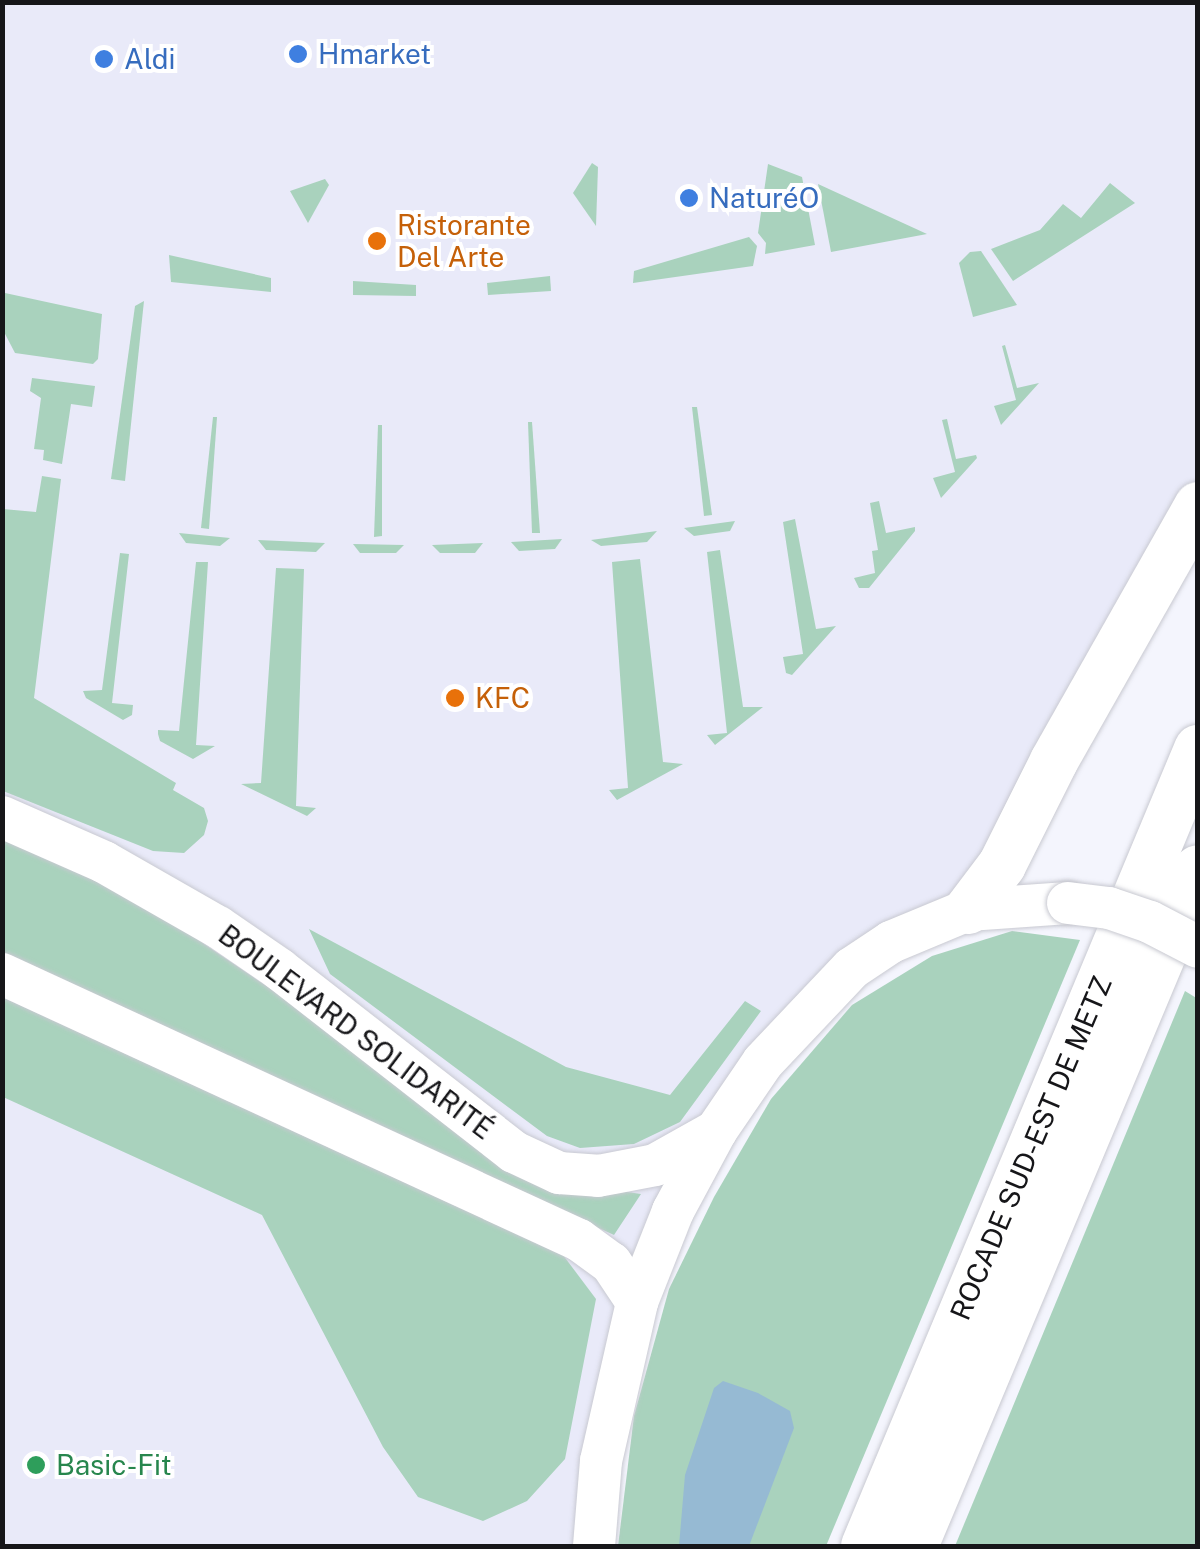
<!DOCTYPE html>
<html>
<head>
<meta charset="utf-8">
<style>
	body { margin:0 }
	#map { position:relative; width:1200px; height:1549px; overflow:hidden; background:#f4f5fd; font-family:"Public Sans",sans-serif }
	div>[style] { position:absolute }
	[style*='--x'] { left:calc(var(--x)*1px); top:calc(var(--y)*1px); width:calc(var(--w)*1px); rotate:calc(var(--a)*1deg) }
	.built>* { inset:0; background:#e9eaf9 }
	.green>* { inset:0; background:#a9d2bd }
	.water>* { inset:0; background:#96bad3 }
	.roads { filter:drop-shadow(0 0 2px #c8c9d1) drop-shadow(0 0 2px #c8c9d1) }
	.major>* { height:42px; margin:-21px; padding:0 21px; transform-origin:21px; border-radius:21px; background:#fff }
	.highway>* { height:48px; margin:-24px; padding:0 24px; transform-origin:24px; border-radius:24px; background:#fff }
	.bridges { filter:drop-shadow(0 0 2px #c8c9d1) drop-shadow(0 0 2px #c8c9d1) }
	.major-bridge>* { height:42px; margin:-21px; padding:0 21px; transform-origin:21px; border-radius:21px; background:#fff }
	.dots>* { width:28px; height:28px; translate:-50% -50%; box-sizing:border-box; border:5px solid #fff; border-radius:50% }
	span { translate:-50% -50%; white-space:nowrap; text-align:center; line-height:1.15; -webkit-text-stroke:8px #fff; paint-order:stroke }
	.shop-label { font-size:28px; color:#366cbe }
	.left { translate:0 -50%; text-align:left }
	.food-label { font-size:28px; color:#c56008 }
	.street-label { font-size:28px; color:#161619 }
	.leisure-label { font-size:28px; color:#27864d }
	.frame { position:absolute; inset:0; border:5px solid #161619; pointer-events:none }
</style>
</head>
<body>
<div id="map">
	<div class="built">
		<i style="clip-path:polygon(3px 3px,1197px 3px,1197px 506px,992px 906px,852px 968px,673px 1211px,594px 1546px,3px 1546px)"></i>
	</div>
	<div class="green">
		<i style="clip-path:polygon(592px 163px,598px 167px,596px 226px,573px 193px)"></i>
		<i style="clip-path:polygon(768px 164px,802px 177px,815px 245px,765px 254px,766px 243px,758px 233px)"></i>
		<i style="clip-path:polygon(325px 179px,329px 185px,308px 223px,290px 191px)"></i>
		<i style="clip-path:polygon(1110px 183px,1135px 203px,1013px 281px,991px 249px,1040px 230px,1063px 204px,1081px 218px)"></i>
		<i style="clip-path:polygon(818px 184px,927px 234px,831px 252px)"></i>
		<i style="clip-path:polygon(749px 237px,757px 246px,753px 266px,633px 283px,634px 271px)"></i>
		<i style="clip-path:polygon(981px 251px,1017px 305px,973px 317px,959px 263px,970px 252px)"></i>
		<i style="clip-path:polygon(169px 255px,271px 278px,271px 292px,171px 282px)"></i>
		<i style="clip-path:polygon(550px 276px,551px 291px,488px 295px,487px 283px)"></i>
		<i style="clip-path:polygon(353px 281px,416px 285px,416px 296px,353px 295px)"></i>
		<i style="clip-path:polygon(5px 293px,102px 314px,98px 359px,93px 364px,15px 353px,3px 330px)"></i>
		<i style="clip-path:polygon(144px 301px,125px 481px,111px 479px,135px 306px)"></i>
		<i style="clip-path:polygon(1005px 345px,1017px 388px,1039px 383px,1001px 425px,994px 406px,1016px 400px,1002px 346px)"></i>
		<i style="clip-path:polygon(32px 378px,95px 386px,92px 407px,71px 404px,62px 464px,43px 460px,44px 450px,34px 449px,41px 398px,30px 391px)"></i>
		<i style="clip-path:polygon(692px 407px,697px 407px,712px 515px,704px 516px)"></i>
		<i style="clip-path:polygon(213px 417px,217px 417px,209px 529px,201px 528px)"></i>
		<i style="clip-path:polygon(947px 419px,956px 459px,976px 455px,977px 458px,941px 498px,933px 478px,955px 472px,942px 420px)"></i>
		<i style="clip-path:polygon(528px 422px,532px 422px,540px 533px,532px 533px)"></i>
		<i style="clip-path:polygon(378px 425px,382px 425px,382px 536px,374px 537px)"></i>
		<i style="clip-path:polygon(42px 476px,61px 479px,34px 698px,176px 783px,173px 790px,204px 808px,208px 821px,204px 835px,184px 853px,153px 851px,3px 791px,3px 509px,36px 512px)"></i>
		<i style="clip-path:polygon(879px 501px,886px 533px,915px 527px,915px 531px,869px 588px,859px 588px,854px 578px,875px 573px,872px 551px,878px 550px,870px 503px)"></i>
		<i style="clip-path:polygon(795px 519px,816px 629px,836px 626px,792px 675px,786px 673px,783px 657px,803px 654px,783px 522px)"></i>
		<i style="clip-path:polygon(735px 521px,730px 531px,694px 536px,684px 528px)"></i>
		<i style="clip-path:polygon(657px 531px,647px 542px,601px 546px,591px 540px)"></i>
		<i style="clip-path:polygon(179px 533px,230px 538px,220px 546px,186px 543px)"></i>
		<i style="clip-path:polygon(562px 539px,555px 549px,519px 551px,511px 542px)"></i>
		<i style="clip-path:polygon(258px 540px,325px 543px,316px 552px,266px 550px)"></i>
		<i style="clip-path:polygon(483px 543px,475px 553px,440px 553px,432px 545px)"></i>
		<i style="clip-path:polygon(353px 544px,404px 545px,396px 553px,360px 553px)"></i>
		<i style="clip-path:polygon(720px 550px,743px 707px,763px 707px,715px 745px,707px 735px,727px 733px,707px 552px)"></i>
		<i style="clip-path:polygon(120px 553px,129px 554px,112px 703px,133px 705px,132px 715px,123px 720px,86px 698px,83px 691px,102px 690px)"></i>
		<i style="clip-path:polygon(640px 559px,663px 762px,683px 764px,617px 800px,609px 790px,628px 788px,612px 562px)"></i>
		<i style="clip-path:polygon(196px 562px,208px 562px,196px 745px,215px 746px,193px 759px,160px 741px,158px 734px,158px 730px,179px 731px)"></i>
		<i style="clip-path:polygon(276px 568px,304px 569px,296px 806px,316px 808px,307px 816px,241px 784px,261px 783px)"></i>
		<i style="clip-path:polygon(3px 838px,127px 892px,342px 1037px,525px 1177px,641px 1194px,614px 1235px,3px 955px)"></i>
		<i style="clip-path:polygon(309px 929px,566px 1067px,670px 1095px,745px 1001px,761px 1011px,680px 1122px,634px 1144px,580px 1148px,547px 1136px,330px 974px)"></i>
		<i style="clip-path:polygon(1012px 931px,1080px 940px,826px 1546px,618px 1546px,634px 1416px,669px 1289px,714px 1197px,771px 1099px,852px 1005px,932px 956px)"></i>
		<i style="clip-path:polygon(1185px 991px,1198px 999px,1197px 1546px,955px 1546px)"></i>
		<i style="clip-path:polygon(2px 997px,563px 1255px,596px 1299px,565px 1459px,527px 1501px,483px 1521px,418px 1497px,383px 1447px,262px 1215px,3px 1097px)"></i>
	</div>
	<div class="water">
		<i style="clip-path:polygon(723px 1381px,758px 1393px,790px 1411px,794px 1428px,749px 1546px,679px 1546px,685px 1475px,714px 1388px)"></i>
	</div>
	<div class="roads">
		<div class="major">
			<i style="--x:2;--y:817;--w:111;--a:23.8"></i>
			<i style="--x:104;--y:862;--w:131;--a:29.7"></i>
			<i style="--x:218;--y:927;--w:74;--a:34.5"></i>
			<i style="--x:279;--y:969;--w:298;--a:37.9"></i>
			<i style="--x:514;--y:1152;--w:50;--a:25"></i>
			<i style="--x:559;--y:1173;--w:39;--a:4"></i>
			<i style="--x:598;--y:1176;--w:58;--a:-10.9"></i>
			<i style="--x:655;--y:1165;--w:70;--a:-29.1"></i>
			<i style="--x:2;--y:974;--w:635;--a:24.75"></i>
			<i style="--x:579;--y:1240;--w:39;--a:36"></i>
			<i style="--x:611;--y:1263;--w:47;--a:56.3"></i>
			<i style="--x:594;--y:1546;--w:85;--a:-85.3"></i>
			<i style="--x:601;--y:1461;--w:163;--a:-77.2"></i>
			<i style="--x:637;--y:1302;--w:98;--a:-68.4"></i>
			<i style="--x:673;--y:1211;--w:91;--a:-61.7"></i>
			<i style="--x:716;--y:1131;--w:83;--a:-55.7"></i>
			<i style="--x:763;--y:1062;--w:129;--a:-46.6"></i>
			<i style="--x:852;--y:968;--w:47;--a:-33.7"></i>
			<i style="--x:891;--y:942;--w:83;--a:-22.6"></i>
			<i style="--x:968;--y:910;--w:100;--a:-4"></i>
		</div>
		<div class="highway">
			<i style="--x:968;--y:910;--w:56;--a:-52.9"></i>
			<i style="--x:1002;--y:865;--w:116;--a:-63.4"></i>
			<i style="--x:1054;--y:761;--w:293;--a:-60.5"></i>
			<i style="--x:865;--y:1546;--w:864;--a:-67.32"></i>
			<i style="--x:914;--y:1546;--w:734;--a:-67.24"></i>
		</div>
	</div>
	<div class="bridges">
		<div class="major-bridge">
			<i style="--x:1068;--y:903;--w:41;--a:7"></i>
			<i style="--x:1109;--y:908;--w:43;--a:18.9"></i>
			<i style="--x:1150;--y:922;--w:54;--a:27.5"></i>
		</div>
	</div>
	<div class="dots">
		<i style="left:298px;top:54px;background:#3f7fe0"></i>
		<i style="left:104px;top:59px;background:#3f7fe0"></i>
		<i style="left:689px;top:198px;background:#3f7fe0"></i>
		<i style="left:377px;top:241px;background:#e8710a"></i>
		<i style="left:455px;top:698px;background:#e8710a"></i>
		<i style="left:36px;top:1465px;background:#2e9e5b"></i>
	</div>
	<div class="shop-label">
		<span class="left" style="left:318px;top:54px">Hmarket</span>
		<span class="left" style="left:124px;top:59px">Aldi</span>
		<span class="left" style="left:709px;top:198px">NaturéO</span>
	</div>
	<div class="food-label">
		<span class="left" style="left:397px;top:241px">Ristorante<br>Del Arte</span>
		<span class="left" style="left:475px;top:698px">KFC</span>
	</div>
	<div class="street-label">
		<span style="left:356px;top:1032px;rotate:37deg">BOULEVARD SOLIDARITÉ</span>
		<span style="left:1031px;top:1148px;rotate:-67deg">ROCADE SUD-EST DE METZ</span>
	</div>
	<div class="leisure-label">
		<span class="left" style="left:56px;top:1465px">Basic-Fit</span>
	</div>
	<div class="frame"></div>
</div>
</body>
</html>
